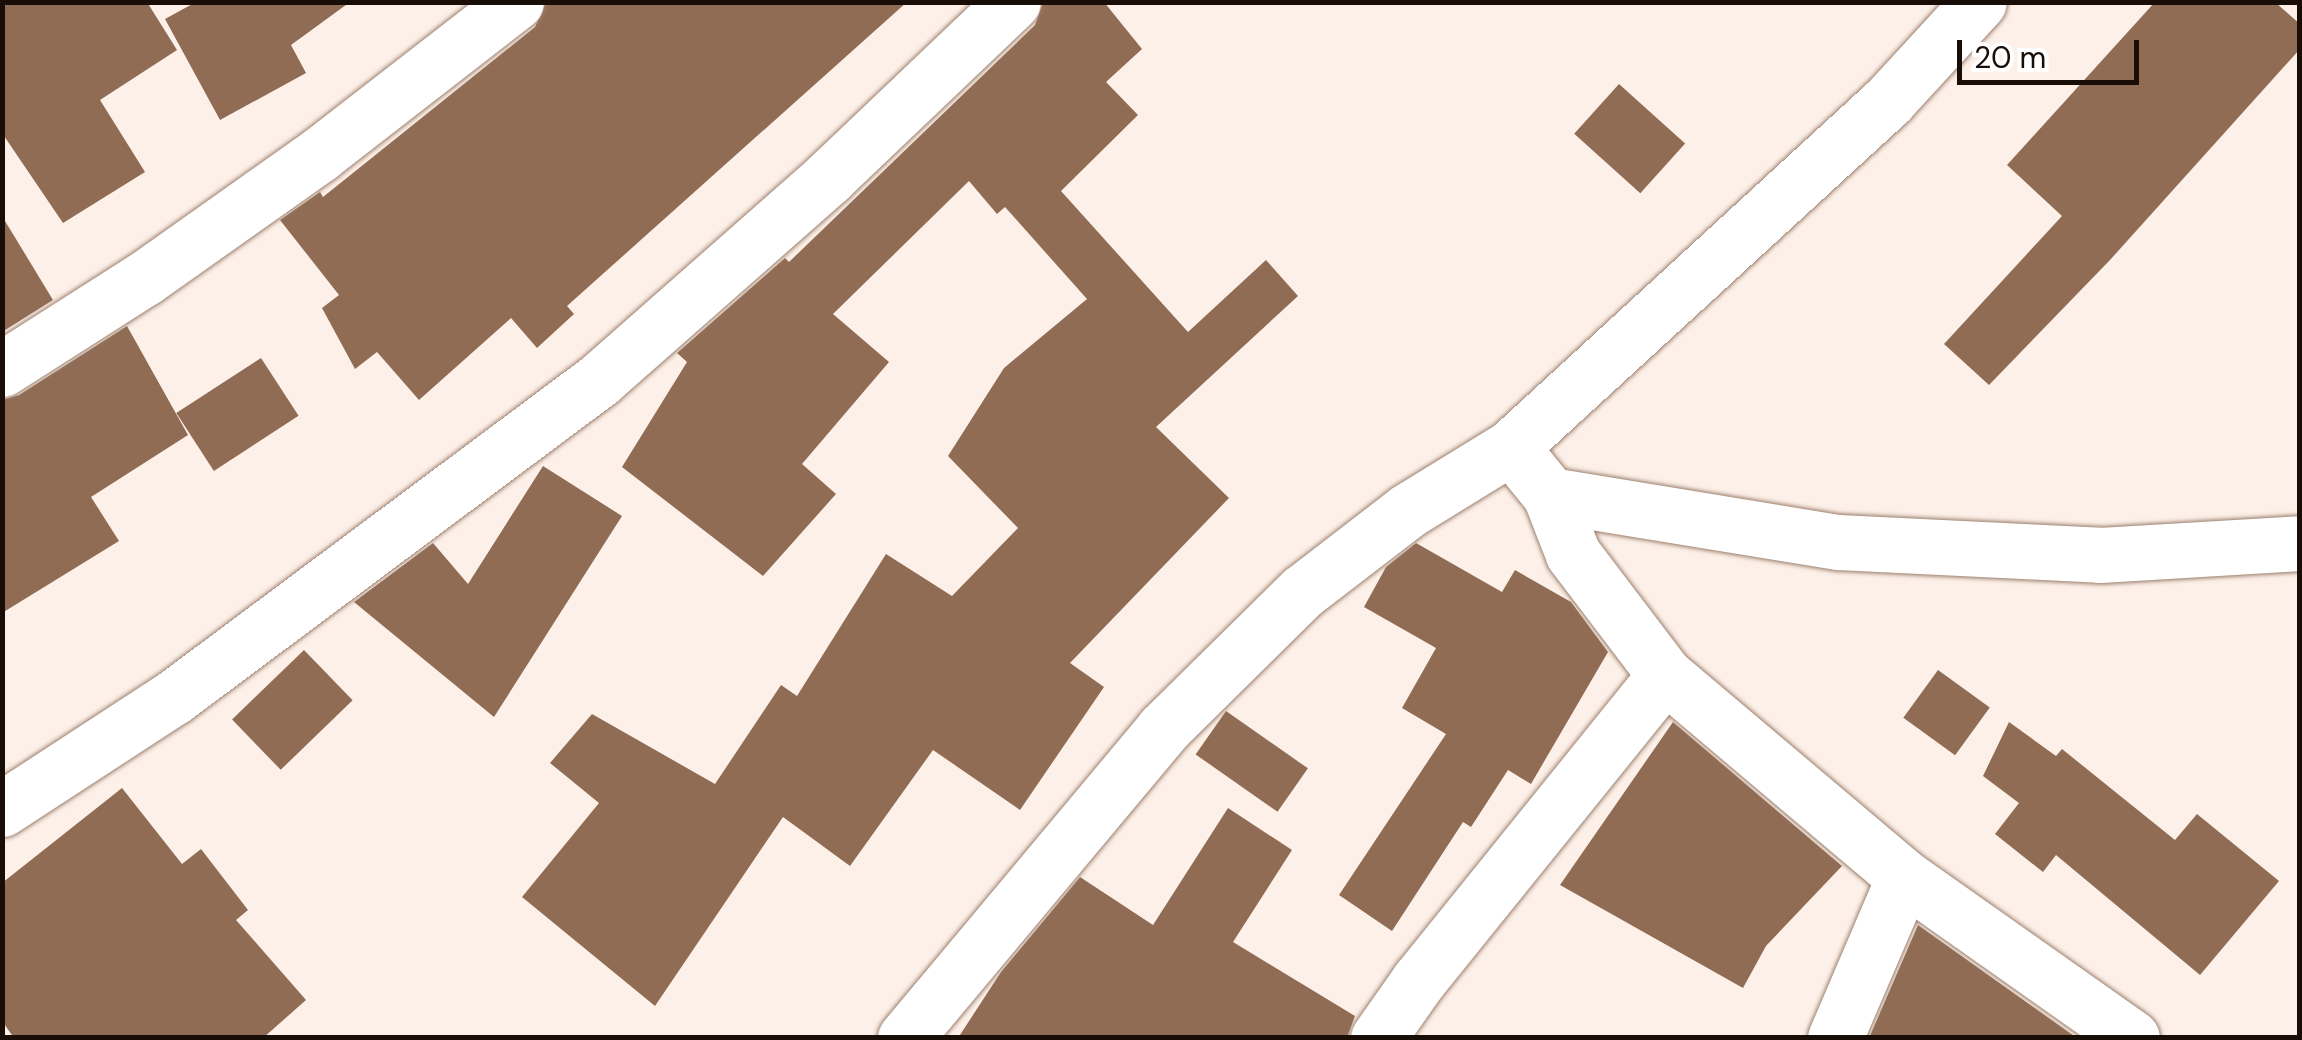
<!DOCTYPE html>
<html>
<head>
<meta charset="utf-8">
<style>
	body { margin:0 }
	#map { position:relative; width:2302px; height:1040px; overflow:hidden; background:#fdf0e8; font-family:"DM Sans",sans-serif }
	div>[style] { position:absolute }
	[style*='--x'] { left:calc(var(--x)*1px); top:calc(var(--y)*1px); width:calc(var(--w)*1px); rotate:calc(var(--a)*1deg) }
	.building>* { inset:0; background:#906c55; transform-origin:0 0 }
	.roads { filter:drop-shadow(0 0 2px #9c806e) drop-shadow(0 0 2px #9c806e) }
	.minor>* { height:55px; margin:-27.5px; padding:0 27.5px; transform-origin:27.5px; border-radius:27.5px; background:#fff }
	span { translate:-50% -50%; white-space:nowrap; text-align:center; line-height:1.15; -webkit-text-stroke:8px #fff; paint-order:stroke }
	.frame { position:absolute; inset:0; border:5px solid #180d07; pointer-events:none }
	.scale { position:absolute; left:1957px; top:40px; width:182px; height:45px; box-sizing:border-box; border:5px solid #180d07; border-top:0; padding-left:12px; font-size:30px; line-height:35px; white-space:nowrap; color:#180d07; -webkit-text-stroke:8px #fff; paint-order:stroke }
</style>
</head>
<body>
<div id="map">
	<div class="building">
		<i style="clip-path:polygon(2px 2px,147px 2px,177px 50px,100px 100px,145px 172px,63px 223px,2px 133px)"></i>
		<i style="clip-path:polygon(196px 2px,350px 2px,291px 45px,306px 73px,220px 120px,165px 19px)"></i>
		<i style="clip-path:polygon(546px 2px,907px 2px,567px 306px,574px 314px,537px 348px,511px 318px,419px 400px,377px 352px,355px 369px,322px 308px,339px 295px,280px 220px,320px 192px,323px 197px,535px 27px)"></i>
		<i style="clip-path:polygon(1043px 2px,1104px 2px,1142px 49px,1106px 82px,1138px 115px,1061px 191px,1188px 332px,1266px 260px,1298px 296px,1156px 427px,1229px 498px,1070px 663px,1104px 687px,1020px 810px,933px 750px,850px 866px,783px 817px,655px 1006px,522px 897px,599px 803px,550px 763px,592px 714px,715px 784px,781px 685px,797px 696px,886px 554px,952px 596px,1018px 528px,948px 456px,1004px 368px,1087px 299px,1005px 207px,997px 214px,969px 181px,833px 314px,889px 362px,802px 464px,836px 494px,763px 576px,622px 467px,687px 362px,677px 353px,785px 258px,789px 262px,1035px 25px)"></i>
		<i style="clip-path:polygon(2155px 2px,2275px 2px,2300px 24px,2300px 49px,2110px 260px,1989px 385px,1944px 344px,2062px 216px,2007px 165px)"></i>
		<i style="left:1619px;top:84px;width:89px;height:67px;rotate:42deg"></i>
		<i style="clip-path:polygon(2px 216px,53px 300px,2px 332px)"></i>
		<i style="clip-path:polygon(127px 326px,188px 435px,91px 497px,119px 541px,2px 613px,2px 400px,19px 395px)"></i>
		<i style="left:261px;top:358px;width:69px;height:101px;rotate:57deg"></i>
		<i style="clip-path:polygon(543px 466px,622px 516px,494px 717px,354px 602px,433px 543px,468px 584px)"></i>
		<i style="clip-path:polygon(1416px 543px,1502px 592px,1515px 570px,1571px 602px,1608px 652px,1531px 784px,1508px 770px,1471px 827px,1463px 822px,1392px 931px,1339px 895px,1446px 734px,1402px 708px,1436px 648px,1364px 607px,1386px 567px)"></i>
		<i style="left:304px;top:650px;width:70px;height:100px;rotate:46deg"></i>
		<i style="left:1938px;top:670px;width:64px;height:59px;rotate:36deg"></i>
		<i style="left:1226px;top:711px;width:100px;height:53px;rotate:35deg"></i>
		<i style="clip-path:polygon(1673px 722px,1842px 866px,1766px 946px,1743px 988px,1560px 885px)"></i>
		<i style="clip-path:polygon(2009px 722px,2056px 756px,2062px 749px,2175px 840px,2197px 814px,2279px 881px,2200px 975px,2056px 855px,2043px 872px,1995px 834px,2019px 803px,1983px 776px)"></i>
		<i style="clip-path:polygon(122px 788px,182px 864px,201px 849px,248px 910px,236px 920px,306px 1000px,263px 1038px,14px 1038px,2px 1021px,2px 883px)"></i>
		<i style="clip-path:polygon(1228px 808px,1292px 850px,1233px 942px,1355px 1016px,1347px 1038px,958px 1038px,1001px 972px,1080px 877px,1153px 925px)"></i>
		<i style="clip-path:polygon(1918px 925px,2077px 1038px,1869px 1038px)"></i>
	</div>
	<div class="roads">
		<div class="minor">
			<i style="--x:2;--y:369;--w:169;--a:-32.5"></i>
			<i style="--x:145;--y:278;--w:214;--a:-35.3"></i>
			<i style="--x:320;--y:154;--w:248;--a:-37.8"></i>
			<i style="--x:1511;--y:447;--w:62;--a:50.9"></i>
			<i style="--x:1550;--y:495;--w:292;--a:9.3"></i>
			<i style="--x:1838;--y:542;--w:262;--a:2.8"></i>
			<i style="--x:2100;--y:555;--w:200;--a:-3.4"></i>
			<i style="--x:1550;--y:495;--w:63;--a:68.7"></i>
			<i style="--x:1573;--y:554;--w:152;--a:52.8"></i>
			<i style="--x:1665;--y:675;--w:313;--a:40.2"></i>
			<i style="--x:1904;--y:877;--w:279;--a:35.2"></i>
			<i style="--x:2;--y:809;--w:205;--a:-33.1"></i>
			<i style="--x:174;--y:697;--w:530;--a:-36.72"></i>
			<i style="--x:599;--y:380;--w:307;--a:-41.4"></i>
			<i style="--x:829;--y:177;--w:254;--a:-43.6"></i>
			<i style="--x:905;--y:1038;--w:403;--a:-50.1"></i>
			<i style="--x:1163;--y:729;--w:195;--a:-44.6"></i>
			<i style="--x:1302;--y:592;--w:133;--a:-37.6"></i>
			<i style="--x:1407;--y:511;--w:122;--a:-31.6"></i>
			<i style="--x:1511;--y:447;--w:512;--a:-42.54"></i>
			<i style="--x:1888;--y:101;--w:134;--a:-47.4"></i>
			<i style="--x:1378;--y:1038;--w:70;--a:-54.9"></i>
			<i style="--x:1418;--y:981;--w:393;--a:-51.1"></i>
			<i style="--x:1835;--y:1038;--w:175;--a:-66.8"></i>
		</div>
	</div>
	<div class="frame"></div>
	<div class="scale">20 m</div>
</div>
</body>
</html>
